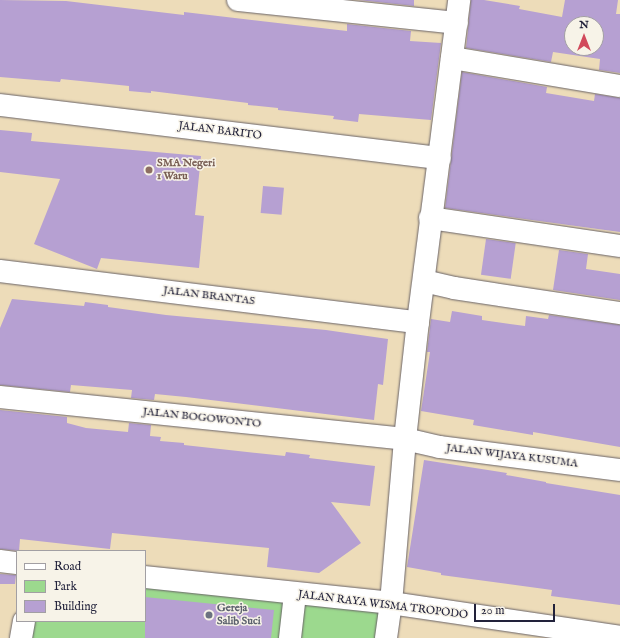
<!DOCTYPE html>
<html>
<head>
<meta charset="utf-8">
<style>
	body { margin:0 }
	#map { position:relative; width:620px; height:638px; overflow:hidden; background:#eddcb9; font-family:"IM FELL English",serif }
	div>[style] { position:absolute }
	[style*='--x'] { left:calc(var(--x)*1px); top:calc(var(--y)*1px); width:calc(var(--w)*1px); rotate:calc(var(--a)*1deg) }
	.green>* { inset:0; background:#9cd98e }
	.building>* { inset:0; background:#b6a0d2; transform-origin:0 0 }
	.roads { filter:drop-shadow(0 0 1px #696367) drop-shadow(0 0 1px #696367) }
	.minor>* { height:22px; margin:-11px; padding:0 11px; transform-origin:11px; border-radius:11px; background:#fff }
	.dots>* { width:11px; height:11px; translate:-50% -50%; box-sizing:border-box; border:2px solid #f7f3e8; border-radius:50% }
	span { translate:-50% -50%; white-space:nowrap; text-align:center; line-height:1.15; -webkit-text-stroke:3px #f7f3e8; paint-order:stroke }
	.street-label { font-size:11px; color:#22223b }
	.education-label { font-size:11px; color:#785e54; font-weight:700 }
	.left { translate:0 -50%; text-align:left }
	.worship-label { font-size:11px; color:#5b616d; font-weight:700 }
	.legend { position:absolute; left:16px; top:550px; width:130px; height:72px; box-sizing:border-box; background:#f7f3e8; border:1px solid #a29fa3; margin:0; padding:5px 7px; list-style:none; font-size:12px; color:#22223b }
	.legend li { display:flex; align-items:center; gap:8px; height:20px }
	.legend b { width:20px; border:1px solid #a29fa3 }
	.north { position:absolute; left:564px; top:16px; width:40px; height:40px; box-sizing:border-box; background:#f7f3e8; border:1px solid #a29fa3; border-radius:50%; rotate:0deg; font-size:11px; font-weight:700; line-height:16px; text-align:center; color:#22223b }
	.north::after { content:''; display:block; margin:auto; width:14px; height:18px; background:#d1495b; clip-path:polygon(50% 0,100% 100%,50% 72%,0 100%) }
	.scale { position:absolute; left:474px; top:604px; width:81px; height:18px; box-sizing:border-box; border:2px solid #22223b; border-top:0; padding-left:5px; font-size:12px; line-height:14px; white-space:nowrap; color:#22223b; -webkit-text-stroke:3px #f7f3e8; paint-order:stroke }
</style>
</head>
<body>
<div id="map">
	<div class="green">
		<i style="clip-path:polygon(145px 577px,391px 603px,386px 638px,21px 638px,24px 621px,145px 621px)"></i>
	</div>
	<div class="building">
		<i style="clip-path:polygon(0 0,66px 1px,184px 15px,184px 12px,347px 31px,347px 24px,411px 31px,410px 41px,441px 43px,431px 120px,359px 114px,358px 122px,333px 119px,334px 116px,278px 110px,278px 108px,248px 105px,248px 103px,151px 91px,151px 93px,129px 91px,129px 86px,61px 79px,60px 82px,0 77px)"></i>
		<i style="clip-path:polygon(358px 0,414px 0,414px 6px)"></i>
		<i style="clip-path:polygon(evenodd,471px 0,484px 0,520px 6px,519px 9px,562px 17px,565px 0,618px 0,616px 14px,620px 14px,620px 73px,599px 70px,600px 59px,553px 52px,551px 62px,466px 48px,471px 0,572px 24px,596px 24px,596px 48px,572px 48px,572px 24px)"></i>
		<i style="clip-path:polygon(462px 72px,547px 87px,546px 93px,594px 101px,595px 94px,620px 98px,620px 232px,445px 208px)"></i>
		<i style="clip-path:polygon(0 130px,32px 133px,31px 141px,201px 156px,195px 215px,204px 216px,199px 268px,101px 258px,97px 269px,34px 244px,60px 179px,0 172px)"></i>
		<i style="left:263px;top:186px;width:21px;height:27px;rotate:5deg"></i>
		<i style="left:486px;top:239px;width:30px;height:36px;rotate:8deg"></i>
		<i style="clip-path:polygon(559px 250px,588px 254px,586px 269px,620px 274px,620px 300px,553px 290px)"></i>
		<i style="clip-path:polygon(12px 299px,84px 306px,85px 302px,108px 305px,108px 307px,166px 315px,326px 330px,388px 339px,383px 385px,378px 384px,374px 420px,186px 397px,155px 394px,154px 400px,131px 398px,132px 390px,71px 385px,70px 392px,0 385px,0 328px)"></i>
		<i style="clip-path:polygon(452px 311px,482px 316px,482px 320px,525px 326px,526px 316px,548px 319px,549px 315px,620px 325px,620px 447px,533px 432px,533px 435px,473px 425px,474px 420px,421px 411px,430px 352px,427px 352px,431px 319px,450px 322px)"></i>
		<i style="clip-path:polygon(0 410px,67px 417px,67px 423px,86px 428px,128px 432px,129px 423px,151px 425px,150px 436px,161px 437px,160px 441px,184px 443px,184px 445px,266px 454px,285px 456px,286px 452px,310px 455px,309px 458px,375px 466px,370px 506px,331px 502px,361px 543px,319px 573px,267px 567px,269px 548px,112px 533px,110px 549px,20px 539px,19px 551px,0 549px)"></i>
		<i style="clip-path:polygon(424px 460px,507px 473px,506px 475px,546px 482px,546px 483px,620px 495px,620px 605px,551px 596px,552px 590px,441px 575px,441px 573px,407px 567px)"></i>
		<i style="clip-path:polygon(0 574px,16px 575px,15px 584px,0 584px)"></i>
		<i style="clip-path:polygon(145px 597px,274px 610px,271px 638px,145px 638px)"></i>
	</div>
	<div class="roads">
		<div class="minor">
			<i style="--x:238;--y:0;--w:220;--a:6"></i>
			<i style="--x:452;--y:58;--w:170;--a:9.5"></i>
			<i style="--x:0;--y:105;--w:443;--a:6.9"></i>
			<i style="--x:430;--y:218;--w:192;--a:8.4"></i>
			<i style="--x:0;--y:271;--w:421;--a:7"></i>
			<i style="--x:424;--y:281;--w:31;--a:13"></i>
			<i style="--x:454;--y:288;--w:168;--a:8.6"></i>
			<i style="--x:0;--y:397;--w:407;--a:5.9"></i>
			<i style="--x:405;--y:439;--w:36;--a:13"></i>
			<i style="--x:440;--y:447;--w:181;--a:7.3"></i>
			<i style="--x:0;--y:561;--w:17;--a:7"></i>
			<i style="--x:145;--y:577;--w:247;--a:6"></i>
			<i style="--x:391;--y:603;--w:232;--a:8.4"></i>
			<i style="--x:21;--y:638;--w:17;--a:-80"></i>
			<i style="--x:290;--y:638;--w:44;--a:-83.5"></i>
			<i style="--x:386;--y:638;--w:35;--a:-82"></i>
			<i style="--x:391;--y:603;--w:165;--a:-85.1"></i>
			<i style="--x:405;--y:439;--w:118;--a:-83.7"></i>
			<i style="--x:418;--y:322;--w:325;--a:-82.7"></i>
		</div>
	</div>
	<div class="dots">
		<i style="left:149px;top:170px;background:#8d6e63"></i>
		<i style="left:209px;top:615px;background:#6b7280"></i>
	</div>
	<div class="street-label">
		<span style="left:220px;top:131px;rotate:7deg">JALAN BARITO</span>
		<span style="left:209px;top:296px;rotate:7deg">JALAN BRANTAS</span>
		<span style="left:202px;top:418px;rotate:6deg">JALAN BOGOWONTO</span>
		<span style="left:512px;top:456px;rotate:7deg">JALAN WIJAYA KUSUMA</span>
		<span style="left:383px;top:605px;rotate:7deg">JALAN RAYA WISMA TROPODO</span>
	</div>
	<div class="education-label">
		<span class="left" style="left:157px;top:170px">SMA Negeri<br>1 Waru</span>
	</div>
	<div class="worship-label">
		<span class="left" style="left:217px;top:615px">Gereja<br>Salib Suci</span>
	</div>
	<ul class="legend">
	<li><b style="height:5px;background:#fff"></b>Road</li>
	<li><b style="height:11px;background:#9cd98e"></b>Park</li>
	<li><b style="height:11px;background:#b6a0d2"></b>Building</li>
	</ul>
	<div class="north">N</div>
	<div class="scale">20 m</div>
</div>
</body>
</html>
